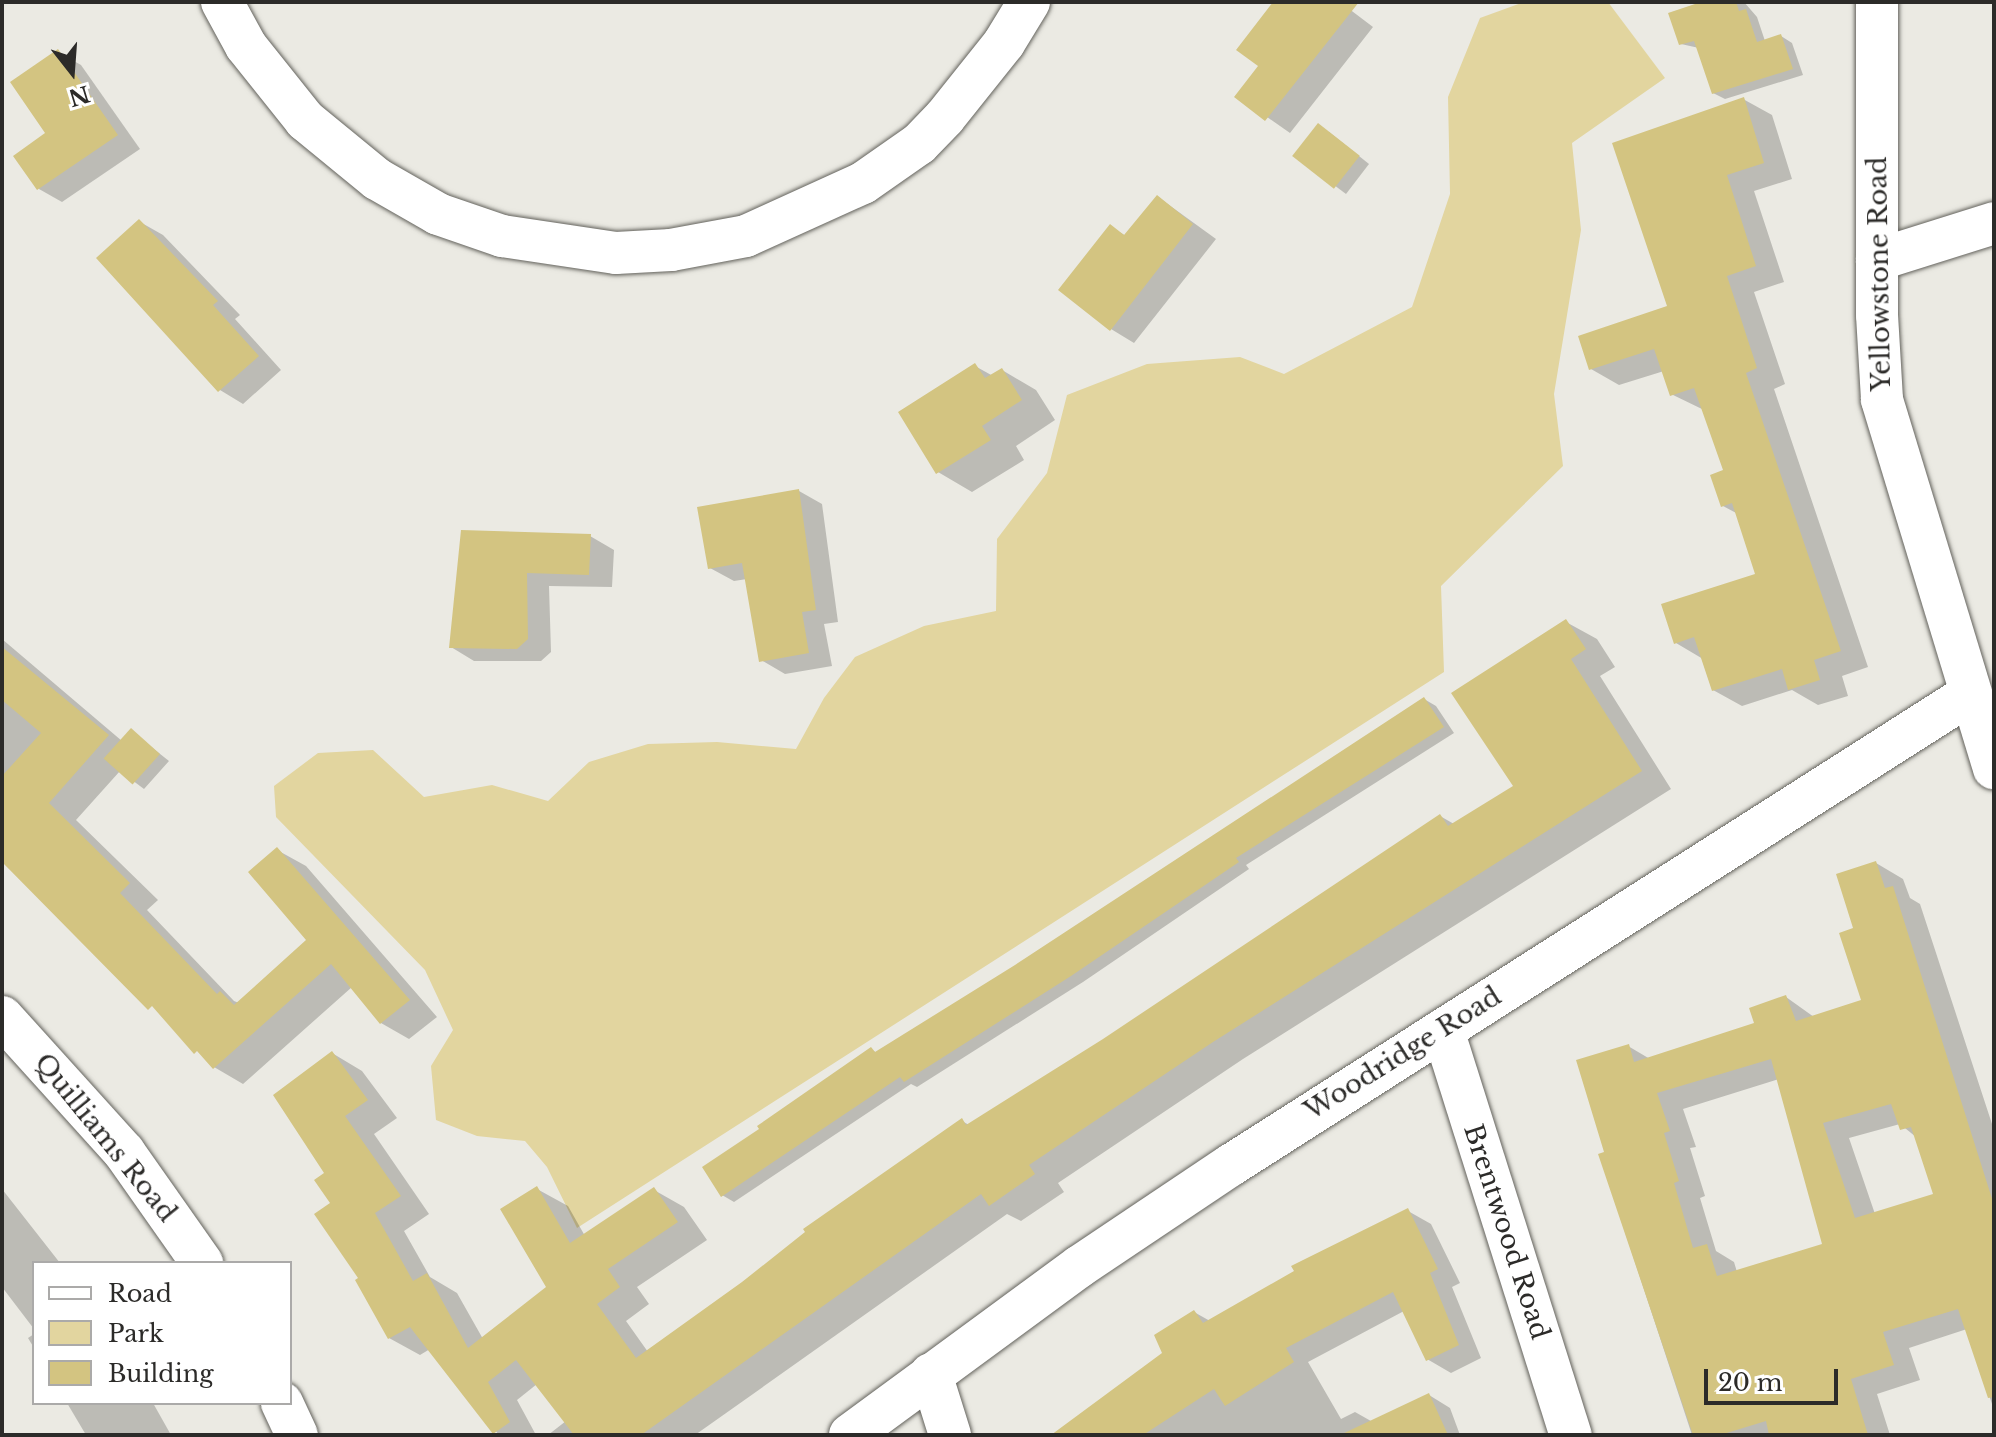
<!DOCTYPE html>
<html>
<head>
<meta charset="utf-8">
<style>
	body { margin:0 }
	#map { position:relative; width:1996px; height:1437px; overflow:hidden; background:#ebeae3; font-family:"Libre Baskerville",serif }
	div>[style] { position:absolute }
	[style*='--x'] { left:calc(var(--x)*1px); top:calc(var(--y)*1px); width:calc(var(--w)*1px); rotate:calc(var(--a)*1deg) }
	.green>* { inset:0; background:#e2d59f }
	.shadow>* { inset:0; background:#0003 }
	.building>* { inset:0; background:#d3c481; transform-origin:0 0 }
	.roads { filter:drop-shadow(0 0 2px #63625c) drop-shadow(0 0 2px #63625c) }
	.street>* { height:42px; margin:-21px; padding:0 21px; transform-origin:21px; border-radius:21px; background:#fff }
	span { translate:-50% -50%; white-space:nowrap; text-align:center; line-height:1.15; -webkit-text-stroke:6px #fff; paint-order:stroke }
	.street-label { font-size:26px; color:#2c2b29 }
	.frame { position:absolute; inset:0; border:4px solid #2c2b29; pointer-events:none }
	.legend { position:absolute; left:32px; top:1261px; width:260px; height:144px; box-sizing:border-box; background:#fff; border:2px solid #abaaa9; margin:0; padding:10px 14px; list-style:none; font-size:24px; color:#2c2b29 }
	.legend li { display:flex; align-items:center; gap:16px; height:40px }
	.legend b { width:40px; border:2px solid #abaaa9 }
	.north { position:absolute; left:32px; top:32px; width:80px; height:80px; -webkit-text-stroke:6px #fff; paint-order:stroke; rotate:163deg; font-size:22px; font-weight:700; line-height:32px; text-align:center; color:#2c2b29 }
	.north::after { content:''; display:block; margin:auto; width:28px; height:36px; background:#2c2b29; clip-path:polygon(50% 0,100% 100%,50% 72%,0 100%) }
	.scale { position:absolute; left:1704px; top:1369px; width:134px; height:36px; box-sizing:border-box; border:4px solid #2c2b29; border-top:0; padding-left:10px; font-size:24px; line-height:28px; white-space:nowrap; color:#2c2b29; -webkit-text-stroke:6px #fff; paint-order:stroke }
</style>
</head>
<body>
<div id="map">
	<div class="green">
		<i style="clip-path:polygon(1524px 2px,1608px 2px,1665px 78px,1572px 143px,1581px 230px,1554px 394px,1563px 466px,1441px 586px,1444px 672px,577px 1228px,547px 1167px,525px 1141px,477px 1136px,436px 1120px,431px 1066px,453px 1030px,425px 970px,276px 817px,274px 786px,318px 753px,373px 750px,424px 797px,492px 785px,548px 801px,589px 762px,648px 744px,717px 742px,796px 749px,824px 698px,855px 657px,924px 626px,996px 611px,997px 539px,1047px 473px,1067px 395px,1147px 364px,1240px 357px,1284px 374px,1412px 307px,1450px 194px,1448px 97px,1480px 18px)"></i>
	</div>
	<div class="shadow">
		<i style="clip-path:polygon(1276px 2px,1340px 2px,1373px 27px,1290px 133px,1237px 96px,1261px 66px)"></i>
		<i style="clip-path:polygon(1708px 2px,1744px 2px,1757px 17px,1765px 41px,1781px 36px,1792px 43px,1803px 75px,1725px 99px,1713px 93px,1699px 48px,1681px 44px)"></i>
		<i style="clip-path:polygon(58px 52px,81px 65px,140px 149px,62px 202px,39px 189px)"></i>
		<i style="clip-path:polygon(1743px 99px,1772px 115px,1792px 179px,1754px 191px,1784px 282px,1754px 292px,1785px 384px,1774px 389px,1868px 667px,1842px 676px,1848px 696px,1818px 705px,1792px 690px,1742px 706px,1713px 690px,1703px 659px,1676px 643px,1758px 575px,1738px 514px,1723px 506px,1726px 471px,1704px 410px,1671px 394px,1664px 371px,1619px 385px,1591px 369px,1670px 308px)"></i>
		<i style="clip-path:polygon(1329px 132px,1369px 164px,1346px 194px,1294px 155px)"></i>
		<i style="clip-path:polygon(1158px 197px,1216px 239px,1134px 343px,1111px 329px,1111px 227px,1126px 236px)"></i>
		<i style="clip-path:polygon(140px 222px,163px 235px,240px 315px,235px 319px,281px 370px,243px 404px,220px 390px)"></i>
		<i style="clip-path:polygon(975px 366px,993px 376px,1002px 370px,1036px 390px,1055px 420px,1016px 446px,1024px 460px,972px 492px,938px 472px)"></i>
		<i style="clip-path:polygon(799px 491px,822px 504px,838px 622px,824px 624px,832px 666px,785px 674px,761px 660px,747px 579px,734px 581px,710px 568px)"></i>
		<i style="clip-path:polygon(462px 532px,590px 536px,614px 550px,612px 587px,549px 586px,551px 652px,541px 661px,474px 661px,451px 647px)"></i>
		<i style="clip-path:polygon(1566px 622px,1597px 639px,1615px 667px,1600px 676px,1671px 789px,1243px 1059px,1058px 1183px,1064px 1192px,1021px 1221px,1007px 1214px,695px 1435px,548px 1435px,566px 1421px,537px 1384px,517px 1400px,536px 1435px,499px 1435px,430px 1349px,420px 1355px,389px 1338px,361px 1278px,326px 1174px,332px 1053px,362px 1071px,397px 1118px,374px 1134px,429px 1214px,404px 1231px,430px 1277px,457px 1293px,483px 1339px,549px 1287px,537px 1189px,568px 1206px,585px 1236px,654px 1190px,684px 1207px,707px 1240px,637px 1287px,649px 1304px,626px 1321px,648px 1352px,962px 1121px,969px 1125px,1104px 1041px,1440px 816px,1454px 824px,1515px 787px)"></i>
		<i style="clip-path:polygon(2px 639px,122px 741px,131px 731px,169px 761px,144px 789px,120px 771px,76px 820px,158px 900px,147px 910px,234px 1001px,239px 1003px,308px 940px,277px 850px,306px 866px,437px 1017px,409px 1039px,381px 1023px,352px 987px,243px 1084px,214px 1067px,2px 854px)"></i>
		<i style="clip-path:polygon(1424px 699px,1436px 706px,1454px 733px,1246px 865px,1249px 869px,1083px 982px,917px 1087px,911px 1084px,734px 1202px,722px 1195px,872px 1050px,877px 1053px,1016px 966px)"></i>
		<i style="clip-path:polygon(evenodd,1876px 863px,1903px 879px,1910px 898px,1920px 904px,1993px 1127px,1994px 1410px,1967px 1329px,1909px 1348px,1920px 1380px,1877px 1394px,1890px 1435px,1692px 1435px,1600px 1156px,1606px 1154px,1628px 1046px,1650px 1059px,1757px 1024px,1786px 997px,1814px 1017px,1864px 1001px,1856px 929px,1876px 863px,1779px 1079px,1824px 1246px,1737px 1272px,1734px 1262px,1716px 1251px,1700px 1198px,1705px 1196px,1690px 1148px,1696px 1147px,1683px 1109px,1779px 1079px,1876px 863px,1900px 1124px,1916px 1137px,1936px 1196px,1875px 1214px,1849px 1138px,1900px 1124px)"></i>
		<i style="clip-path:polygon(2px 1189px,60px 1263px,34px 1263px,34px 1329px,2px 1287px)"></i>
		<i style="clip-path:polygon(1408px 1211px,1431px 1224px,1460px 1283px,1452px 1287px,1481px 1358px,1451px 1373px,1427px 1359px,1404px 1311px,1308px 1362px,1341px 1419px,1355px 1412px,1378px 1425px,1429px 1395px,1450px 1408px,1460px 1435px,1054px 1435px,1164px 1353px,1194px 1312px,1210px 1321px)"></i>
		<i style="clip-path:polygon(34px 1334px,34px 1348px,28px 1338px)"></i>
		<i style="clip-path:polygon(67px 1403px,153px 1403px,171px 1435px,86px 1435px)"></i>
	</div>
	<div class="building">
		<i style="clip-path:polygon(1273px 2px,1359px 2px,1265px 121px,1234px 97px,1258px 66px,1236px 50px)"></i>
		<i style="clip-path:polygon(1701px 2px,1736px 2px,1739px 11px,1746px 9px,1757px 42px,1781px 34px,1793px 69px,1712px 94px,1694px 41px,1679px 45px,1668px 13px)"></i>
		<i style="clip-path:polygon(58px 49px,118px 135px,37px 190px,13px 156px,45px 133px,10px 82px)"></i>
		<i style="clip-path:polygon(1744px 97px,1764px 163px,1727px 175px,1756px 266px,1727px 276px,1757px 368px,1746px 373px,1841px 651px,1814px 660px,1820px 680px,1788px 690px,1782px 669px,1712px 691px,1694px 637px,1674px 644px,1661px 604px,1755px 574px,1732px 503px,1721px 507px,1710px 475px,1723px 470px,1694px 388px,1670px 396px,1654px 349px,1589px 370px,1578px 336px,1667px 306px,1612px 143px)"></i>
		<i style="left:1318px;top:123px;width:53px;height:42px;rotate:38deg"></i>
		<i style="clip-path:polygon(1157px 195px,1193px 224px,1110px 331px,1058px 290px,1110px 224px,1124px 235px)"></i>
		<i style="clip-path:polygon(139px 219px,218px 301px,213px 305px,259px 356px,218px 392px,96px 258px)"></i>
		<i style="clip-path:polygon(975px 363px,985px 378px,1002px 368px,1022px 400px,982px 426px,991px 440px,936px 474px,898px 412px)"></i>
		<i style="clip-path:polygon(799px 489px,816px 610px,802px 612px,809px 653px,759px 662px,742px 563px,708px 569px,697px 507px)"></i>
		<i style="clip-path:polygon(461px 530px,591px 534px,589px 575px,527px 573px,528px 639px,517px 649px,449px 648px)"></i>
		<i style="clip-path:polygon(1566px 619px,1586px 649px,1571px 659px,1642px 771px,1213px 1042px,1029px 1165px,1035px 1174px,989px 1206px,981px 1194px,641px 1435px,574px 1435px,516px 1360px,488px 1382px,510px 1422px,493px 1434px,410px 1327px,388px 1339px,355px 1280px,358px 1278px,314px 1214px,330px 1203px,314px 1180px,324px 1173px,273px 1095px,332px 1051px,368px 1100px,345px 1116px,401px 1196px,375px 1213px,413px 1281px,427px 1273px,468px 1348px,546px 1287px,500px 1209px,537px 1186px,570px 1243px,654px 1187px,678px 1222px,608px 1269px,620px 1287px,597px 1304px,636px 1358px,742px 1282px,805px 1232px,803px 1229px,962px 1118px,966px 1125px,1103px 1039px,1440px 814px,1448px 826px,1513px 786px,1451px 693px)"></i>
		<i style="clip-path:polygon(2px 647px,109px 735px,49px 803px,130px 883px,120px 893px,217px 994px,220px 991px,234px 1005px,306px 940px,248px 872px,277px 847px,410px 1000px,380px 1024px,331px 964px,213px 1069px,197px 1051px,194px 1054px,152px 1006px,148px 1010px,2px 862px,2px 776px,41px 733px,2px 700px)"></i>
		<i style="clip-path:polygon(1424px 697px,1444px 727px,1236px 858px,1239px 862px,1071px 976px,904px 1082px,900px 1077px,721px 1197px,702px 1167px,759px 1129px,757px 1126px,871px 1047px,875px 1052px,1015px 965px)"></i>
		<i style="left:131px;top:728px;width:39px;height:41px;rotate:42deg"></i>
		<i style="clip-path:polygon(evenodd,1876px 861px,1885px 888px,1893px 886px,1994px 1205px,1994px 1397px,1988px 1398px,1958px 1309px,1883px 1332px,1894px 1365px,1851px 1379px,1868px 1435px,1769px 1435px,1766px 1421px,1720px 1435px,1693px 1435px,1598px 1154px,1604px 1152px,1576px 1060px,1629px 1044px,1634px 1062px,1754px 1023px,1749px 1008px,1786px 995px,1796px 1021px,1861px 1000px,1839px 933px,1853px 928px,1836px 874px,1876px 861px,1771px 1059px,1822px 1244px,1717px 1276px,1707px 1244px,1693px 1248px,1674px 1183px,1679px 1181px,1664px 1133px,1670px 1131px,1657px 1093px,1771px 1059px,1876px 861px,1891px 1104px,1900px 1130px,1911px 1127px,1933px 1194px,1855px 1218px,1823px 1123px,1891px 1104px)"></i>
		<i style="clip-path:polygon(1408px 1208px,1438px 1269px,1430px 1273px,1459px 1345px,1426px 1361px,1393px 1292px,1286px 1348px,1294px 1362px,1225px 1406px,1214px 1389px,1143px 1435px,1051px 1435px,1162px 1353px,1154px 1335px,1194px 1310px,1203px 1323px,1294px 1271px,1291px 1266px)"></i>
		<i style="clip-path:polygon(1429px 1393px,1448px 1435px,1340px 1435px)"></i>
	</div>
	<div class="roads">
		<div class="street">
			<i style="--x:222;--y:2;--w:50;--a:61.4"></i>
			<i style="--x:246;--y:46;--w:95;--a:51.4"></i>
			<i style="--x:305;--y:120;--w:93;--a:39.3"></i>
			<i style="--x:377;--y:179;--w:70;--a:29.8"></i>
			<i style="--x:438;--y:214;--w:68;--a:19"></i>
			<i style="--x:502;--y:236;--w:115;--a:8.5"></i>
			<i style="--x:616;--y:253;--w:55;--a:-3.1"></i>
			<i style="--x:671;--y:250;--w:76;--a:-10.6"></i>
			<i style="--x:746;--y:236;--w:128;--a:-24.4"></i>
			<i style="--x:863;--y:183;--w:68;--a:-34.9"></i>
			<i style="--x:919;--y:144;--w:37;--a:-46"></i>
			<i style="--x:945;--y:117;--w:95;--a:-51.4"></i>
			<i style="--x:1004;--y:43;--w:48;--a:-58.6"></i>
			<i style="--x:1877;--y:2;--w:313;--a:90"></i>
			<i style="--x:1877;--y:315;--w:85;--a:86.6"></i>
			<i style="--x:1882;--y:400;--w:385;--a:73.1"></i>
			<i style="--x:1877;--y:260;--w:123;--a:-17.5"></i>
			<i style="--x:2;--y:1017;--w:182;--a:47.9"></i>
			<i style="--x:124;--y:1152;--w:136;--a:54.9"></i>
			<i style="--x:1443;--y:1030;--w:425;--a:72.5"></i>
			<i style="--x:931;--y:1374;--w:64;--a:72.7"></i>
			<i style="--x:282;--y:1403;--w:35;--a:65"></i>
			<i style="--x:850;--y:1435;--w:285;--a:-36.3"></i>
			<i style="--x:1080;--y:1266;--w:182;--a:-33.8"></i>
			<i style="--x:1231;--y:1165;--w:876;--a:-32.51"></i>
		</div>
	</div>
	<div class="street-label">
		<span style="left:1880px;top:274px;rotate:-91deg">Yellowstone Road</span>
		<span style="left:1403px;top:1054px;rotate:-32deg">Woodridge Road</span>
		<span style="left:105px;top:1138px;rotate:51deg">Quilliams Road</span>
		<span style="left:1506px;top:1232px;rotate:72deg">Brentwood Road</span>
	</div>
	<div class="frame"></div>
	<ul class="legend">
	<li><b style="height:10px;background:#fff"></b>Road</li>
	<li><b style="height:22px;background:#e2d59f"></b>Park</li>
	<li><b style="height:22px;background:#d3c481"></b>Building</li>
	</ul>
	<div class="north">N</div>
	<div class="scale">20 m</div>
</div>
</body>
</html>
